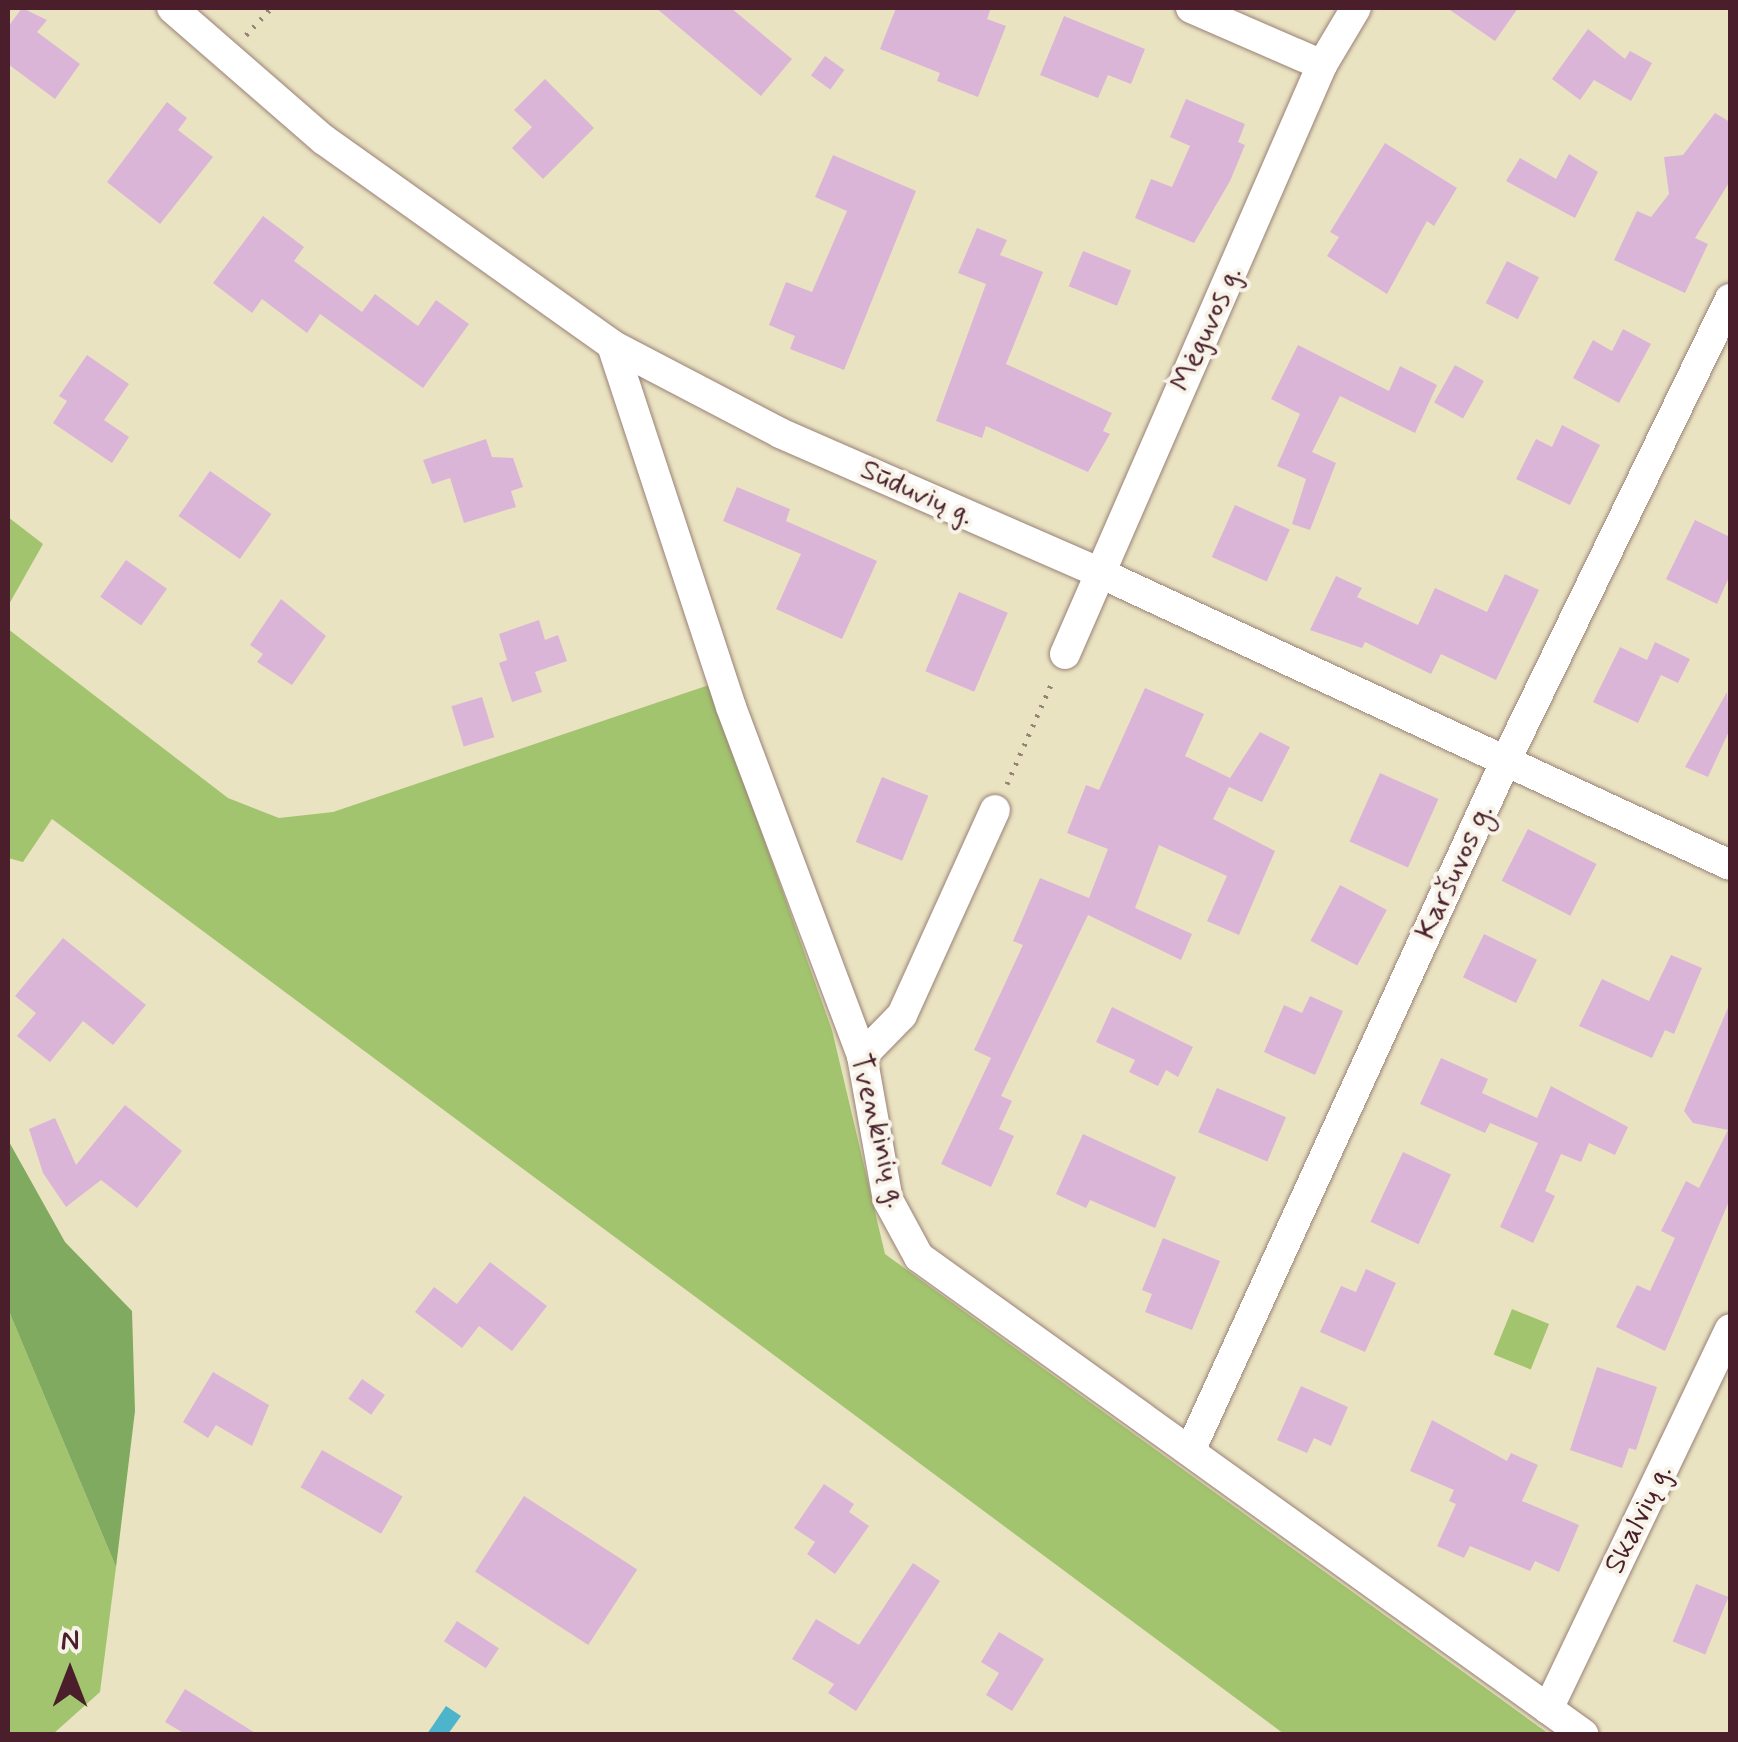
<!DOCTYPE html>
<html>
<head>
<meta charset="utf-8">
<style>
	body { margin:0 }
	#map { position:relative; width:1738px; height:1742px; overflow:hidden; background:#eae3c2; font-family:Mynerve,sans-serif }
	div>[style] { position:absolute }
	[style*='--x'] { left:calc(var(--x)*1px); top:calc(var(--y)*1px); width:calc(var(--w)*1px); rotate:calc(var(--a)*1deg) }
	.green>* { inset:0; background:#a2c46e; transform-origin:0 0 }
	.forest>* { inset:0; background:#81aa61 }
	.water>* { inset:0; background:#4db5cb }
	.building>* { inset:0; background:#dbb5d7; transform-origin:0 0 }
	.path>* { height:5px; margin-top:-2.5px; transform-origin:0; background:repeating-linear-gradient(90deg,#9a8176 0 2.5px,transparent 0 10.5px) }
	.roads { filter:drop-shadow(0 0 2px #9a8176) drop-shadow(0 0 2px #9a8176) }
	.minor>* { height:30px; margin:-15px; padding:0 15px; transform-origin:15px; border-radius:15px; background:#fff }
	span { translate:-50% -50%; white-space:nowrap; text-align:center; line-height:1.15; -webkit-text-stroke:8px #f7f3e8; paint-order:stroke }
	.street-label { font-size:30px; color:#4a1f2b }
	.frame { position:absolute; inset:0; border:10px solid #4a1f2b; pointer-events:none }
	.north { position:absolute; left:20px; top:1622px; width:100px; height:100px; -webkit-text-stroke:8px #f7f3e8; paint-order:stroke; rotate:0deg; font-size:28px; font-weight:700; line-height:40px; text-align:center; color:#4a1f2b }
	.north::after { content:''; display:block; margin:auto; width:35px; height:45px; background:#4a1f2b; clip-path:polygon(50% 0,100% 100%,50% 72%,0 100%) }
</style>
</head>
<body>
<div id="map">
	<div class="green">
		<i style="clip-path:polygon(8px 517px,43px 544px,8px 606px)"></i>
		<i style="clip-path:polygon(8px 629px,228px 798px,279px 818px,333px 812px,709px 685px,832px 1030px,885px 1254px,1549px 1734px,1284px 1734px,52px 819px,23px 862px,8px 858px)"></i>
		<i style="clip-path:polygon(8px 1309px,116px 1567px,100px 1692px,53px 1734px,8px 1734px)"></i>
		<i style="left:1512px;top:1309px;width:40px;height:49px;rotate:22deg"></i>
	</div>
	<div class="forest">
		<i style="clip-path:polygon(8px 1140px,65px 1242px,132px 1311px,135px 1411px,116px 1567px,8px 1309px)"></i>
	</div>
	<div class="water">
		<i style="clip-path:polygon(446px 1706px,461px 1716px,448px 1734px,427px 1734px)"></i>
	</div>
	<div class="building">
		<i style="clip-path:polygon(22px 8px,47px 20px,37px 32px,80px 64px,55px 99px,8px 64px,8px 27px)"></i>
		<i style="clip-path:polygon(656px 8px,731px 8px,792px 59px,761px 96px)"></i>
		<i style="clip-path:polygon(896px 8px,991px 8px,987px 19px,1006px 26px,978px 97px,937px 81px,940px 73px,880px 49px)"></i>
		<i style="clip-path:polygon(1447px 8px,1518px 8px,1495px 41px)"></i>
		<i style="clip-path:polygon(1064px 16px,1145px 49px,1131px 84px,1108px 75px,1098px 98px,1040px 75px)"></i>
		<i style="clip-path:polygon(1588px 29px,1625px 59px,1630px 51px,1652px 63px,1631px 101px,1594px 80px,1580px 100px,1552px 79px)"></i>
		<i style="left:825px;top:56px;width:24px;height:24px;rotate:36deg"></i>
		<i style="clip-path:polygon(545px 79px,594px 128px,543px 179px,512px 148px,532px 127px,514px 110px)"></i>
		<i style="clip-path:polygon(1186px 99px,1245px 124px,1238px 142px,1245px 145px,1230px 181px,1194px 243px,1135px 218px,1151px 179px,1172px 187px,1190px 146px,1170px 137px)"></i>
		<i style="clip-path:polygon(167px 102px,187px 118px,178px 130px,213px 157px,160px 224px,107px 182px)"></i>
		<i style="clip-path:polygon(1715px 113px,1730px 122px,1730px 181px,1695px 238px,1708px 244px,1685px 293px,1614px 260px,1637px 211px,1651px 217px,1669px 194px,1664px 157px,1683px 155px)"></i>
		<i style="clip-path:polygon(1385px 143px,1457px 188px,1434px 226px,1427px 221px,1387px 294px,1327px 256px,1339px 237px,1330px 232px)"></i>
		<i style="clip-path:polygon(1569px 154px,1598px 172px,1575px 218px,1506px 181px,1520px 158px,1556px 179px)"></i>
		<i style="clip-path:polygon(833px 155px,916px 191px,844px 370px,790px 349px,795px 336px,769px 325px,786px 282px,812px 292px,847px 211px,815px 197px)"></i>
		<i style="clip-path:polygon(263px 216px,304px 247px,294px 261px,362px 312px,375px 294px,418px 326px,436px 300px,469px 324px,423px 388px,320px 314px,307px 333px,262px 299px,252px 313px,213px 283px)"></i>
		<i style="clip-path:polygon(977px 228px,1007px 240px,1000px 255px,1043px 272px,1006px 364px,1112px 413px,1103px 431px,1110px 434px,1088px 472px,986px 426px,982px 438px,936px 421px,986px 284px,958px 273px)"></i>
		<i style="left:1083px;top:251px;width:52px;height:38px;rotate:22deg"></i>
		<i style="left:1507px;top:261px;width:36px;height:47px;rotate:27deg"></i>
		<i style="clip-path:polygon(1623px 329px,1651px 344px,1619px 403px,1573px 378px,1593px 340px,1612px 351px)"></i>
		<i style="clip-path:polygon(1298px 345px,1389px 391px,1400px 366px,1437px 385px,1415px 433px,1340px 396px,1312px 452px,1336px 463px,1310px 530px,1292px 524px,1306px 479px,1277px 466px,1300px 414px,1271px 399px)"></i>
		<i style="clip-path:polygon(87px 355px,129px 384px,104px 420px,129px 437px,112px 463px,53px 423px,67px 401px,59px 396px)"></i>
		<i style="left:1455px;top:365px;width:33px;height:43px;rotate:29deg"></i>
		<i style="clip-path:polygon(1562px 425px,1600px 445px,1570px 505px,1516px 479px,1536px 439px,1552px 447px)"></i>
		<i style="clip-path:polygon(486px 439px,492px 457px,513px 458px,523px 487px,511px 491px,516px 507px,464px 523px,450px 478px,432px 484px,423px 460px)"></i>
		<i style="left:210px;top:471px;width:75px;height:55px;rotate:35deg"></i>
		<i style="clip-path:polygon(737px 487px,790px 509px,786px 521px,877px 561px,842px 639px,776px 609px,801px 554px,723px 521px)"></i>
		<i style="left:1235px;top:505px;width:60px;height:57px;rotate:24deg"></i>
		<i style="clip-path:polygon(1695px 520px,1730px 537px,1730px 575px,1717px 604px,1666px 579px)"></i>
		<i style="left:126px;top:560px;width:50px;height:45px;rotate:35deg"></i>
		<i style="clip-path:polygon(1505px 574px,1539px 590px,1496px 680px,1441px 654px,1431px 674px,1365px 642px,1362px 648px,1310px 630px,1336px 576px,1362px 588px,1357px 597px,1418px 625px,1435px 588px,1487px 612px)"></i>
		<i style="left:959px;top:592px;width:53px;height:86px;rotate:23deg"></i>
		<i style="clip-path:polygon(281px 599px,326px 636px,292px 685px,257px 662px,263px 654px,250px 645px)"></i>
		<i style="clip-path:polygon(539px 620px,545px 640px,558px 635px,567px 661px,535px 672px,542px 692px,512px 702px,499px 663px,507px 660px,499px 634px)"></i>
		<i style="clip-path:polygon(1655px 642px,1690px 659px,1678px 683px,1661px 675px,1638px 723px,1593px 702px,1620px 647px,1647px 660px)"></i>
		<i style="clip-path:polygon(1145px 688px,1204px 714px,1185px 756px,1230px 778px,1260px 732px,1290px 747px,1262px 802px,1229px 787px,1213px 819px,1275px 851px,1239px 935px,1207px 921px,1227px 876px,1159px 845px,1135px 908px,1192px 934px,1181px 960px,1088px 915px,1001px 1096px,1012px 1101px,999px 1129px,1014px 1136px,991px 1187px,941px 1164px,991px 1058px,974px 1050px,1023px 945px,1013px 941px,1040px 878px,1089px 898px,1108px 849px,1067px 833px,1086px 785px,1099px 790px)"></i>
		<i style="clip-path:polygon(1727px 692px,1730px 729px,1708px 777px,1685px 767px)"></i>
		<i style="left:482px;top:697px;width:42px;height:32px;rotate:73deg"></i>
		<i style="left:1380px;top:773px;width:64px;height:75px;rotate:24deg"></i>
		<i style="left:882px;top:777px;width:50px;height:70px;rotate:22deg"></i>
		<i style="left:1528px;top:829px;width:77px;height:58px;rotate:27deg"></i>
		<i style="left:1340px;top:885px;width:53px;height:63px;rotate:28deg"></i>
		<i style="left:1484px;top:934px;width:59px;height:48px;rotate:26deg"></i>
		<i style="clip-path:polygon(63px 938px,146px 1005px,113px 1045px,83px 1021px,50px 1062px,17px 1036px,36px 1013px,15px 996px)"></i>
		<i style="clip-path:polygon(1671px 955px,1702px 968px,1674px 1034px,1665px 1030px,1652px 1058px,1579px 1026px,1602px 979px,1649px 1001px)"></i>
		<i style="clip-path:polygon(1310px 996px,1343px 1011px,1315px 1075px,1264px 1052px,1284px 1005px,1302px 1013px)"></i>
		<i style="clip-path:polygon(1730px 1003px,1730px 1199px,1665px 1351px,1616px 1327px,1637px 1285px,1650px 1291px,1675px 1238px,1661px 1231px,1686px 1181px,1699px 1188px,1728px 1130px,1693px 1123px,1684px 1111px)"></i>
		<i style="clip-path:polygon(1112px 1007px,1193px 1047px,1178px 1077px,1166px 1070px,1158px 1086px,1129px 1072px,1135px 1060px,1096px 1042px)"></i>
		<i style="clip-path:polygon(1441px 1058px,1488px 1079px,1482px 1093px,1537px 1118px,1551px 1086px,1628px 1127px,1615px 1155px,1589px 1143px,1581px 1162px,1561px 1154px,1545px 1191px,1555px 1196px,1533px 1243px,1500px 1227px,1538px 1143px,1490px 1123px,1485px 1133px,1420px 1104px)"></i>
		<i style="left:1217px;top:1088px;width:75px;height:48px;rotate:23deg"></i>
		<i style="clip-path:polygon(125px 1105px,182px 1151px,137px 1208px,101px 1180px,66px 1207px,43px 1173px,29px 1129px,55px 1118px,76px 1165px)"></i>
		<i style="clip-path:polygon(1083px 1134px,1176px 1177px,1155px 1228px,1090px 1200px,1086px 1208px,1056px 1194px)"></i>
		<i style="left:1403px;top:1152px;width:53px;height:77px;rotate:25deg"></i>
		<i style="clip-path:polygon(1163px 1238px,1220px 1261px,1192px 1330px,1145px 1312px,1152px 1294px,1142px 1290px)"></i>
		<i style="clip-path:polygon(490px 1262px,547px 1306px,512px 1351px,479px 1326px,462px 1348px,415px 1312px,434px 1287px,457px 1304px)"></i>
		<i style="clip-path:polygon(1366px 1269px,1396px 1283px,1365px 1352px,1320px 1332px,1341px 1286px,1356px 1292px)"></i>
		<i style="clip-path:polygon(1597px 1367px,1657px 1387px,1636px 1450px,1629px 1448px,1622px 1468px,1570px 1450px)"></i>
		<i style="clip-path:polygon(213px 1372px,269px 1405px,252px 1446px,216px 1425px,208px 1438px,183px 1422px)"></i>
		<i style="left:362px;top:1379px;width:28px;height:24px;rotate:35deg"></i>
		<i style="clip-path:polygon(1301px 1386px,1348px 1407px,1331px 1446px,1314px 1438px,1307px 1453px,1277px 1440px)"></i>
		<i style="clip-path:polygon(1432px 1420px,1507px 1461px,1511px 1453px,1538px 1465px,1522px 1501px,1579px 1525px,1559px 1572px,1535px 1561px,1530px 1571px,1470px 1546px,1464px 1558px,1437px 1546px,1456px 1504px,1449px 1501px,1454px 1490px,1410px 1471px)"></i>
		<i style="left:322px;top:1450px;width:93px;height:43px;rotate:30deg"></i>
		<i style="clip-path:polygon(824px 1484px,854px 1504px,849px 1512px,869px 1526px,835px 1574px,807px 1554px,815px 1542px,794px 1528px)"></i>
		<i style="left:524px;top:1496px;width:135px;height:90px;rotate:33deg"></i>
		<i style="clip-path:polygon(913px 1563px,940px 1581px,856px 1711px,828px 1693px,834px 1684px,792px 1659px,816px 1619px,859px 1645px)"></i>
		<i style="left:1696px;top:1584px;width:35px;height:62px;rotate:22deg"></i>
		<i style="left:457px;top:1621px;width:50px;height:24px;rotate:33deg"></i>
		<i style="clip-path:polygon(999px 1632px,1044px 1659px,1012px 1711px,986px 1695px,999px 1673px,981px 1662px)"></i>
		<i style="clip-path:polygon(185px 1689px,257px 1734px,185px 1734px,165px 1722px)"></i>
	</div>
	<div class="path">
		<i style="--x:246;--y:35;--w:37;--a:-47"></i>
		<i style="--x:1007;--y:784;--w:114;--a:-66.1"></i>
	</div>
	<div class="roads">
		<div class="minor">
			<i style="--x:172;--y:8;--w:201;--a:41"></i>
			<i style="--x:324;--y:140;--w:354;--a:35.4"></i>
			<i style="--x:612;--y:345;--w:190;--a:27.6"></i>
			<i style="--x:780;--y:433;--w:349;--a:23.6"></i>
			<i style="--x:1100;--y:573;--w:694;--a:24.87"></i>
			<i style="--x:1191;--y:8;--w:143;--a:23.5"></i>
			<i style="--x:612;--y:345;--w:381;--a:71.8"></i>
			<i style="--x:731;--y:707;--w:373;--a:69.4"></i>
			<i style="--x:862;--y:1056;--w:146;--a:79.8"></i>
			<i style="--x:888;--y:1200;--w:65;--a:61.5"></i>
			<i style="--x:919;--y:1257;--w:818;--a:35.69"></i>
			<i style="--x:1065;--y:654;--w:643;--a:-66.43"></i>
			<i style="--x:1322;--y:65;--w:66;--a:-59.2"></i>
			<i style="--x:862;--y:1056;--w:57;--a:-45.7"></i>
			<i style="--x:902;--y:1015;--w:225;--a:-65.6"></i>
			<i style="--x:1190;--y:1451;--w:758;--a:-65.43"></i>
			<i style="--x:1505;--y:762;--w:515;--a:-64.08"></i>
			<i style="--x:1548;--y:1709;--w:421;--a:-64.4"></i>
		</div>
	</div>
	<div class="street-label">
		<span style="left:1207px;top:329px;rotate:-66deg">Mėguvos g.</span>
		<span style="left:917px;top:493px;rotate:24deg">Sūduvių g.</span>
		<span style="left:1455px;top:872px;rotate:-65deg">Karšuvos g.</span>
		<span style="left:878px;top:1131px;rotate:76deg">Tvenkinių g.</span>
		<span style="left:1639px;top:1519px;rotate:-64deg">Skalvių g.</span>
	</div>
	<div class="frame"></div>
	<div class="north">N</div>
</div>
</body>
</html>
